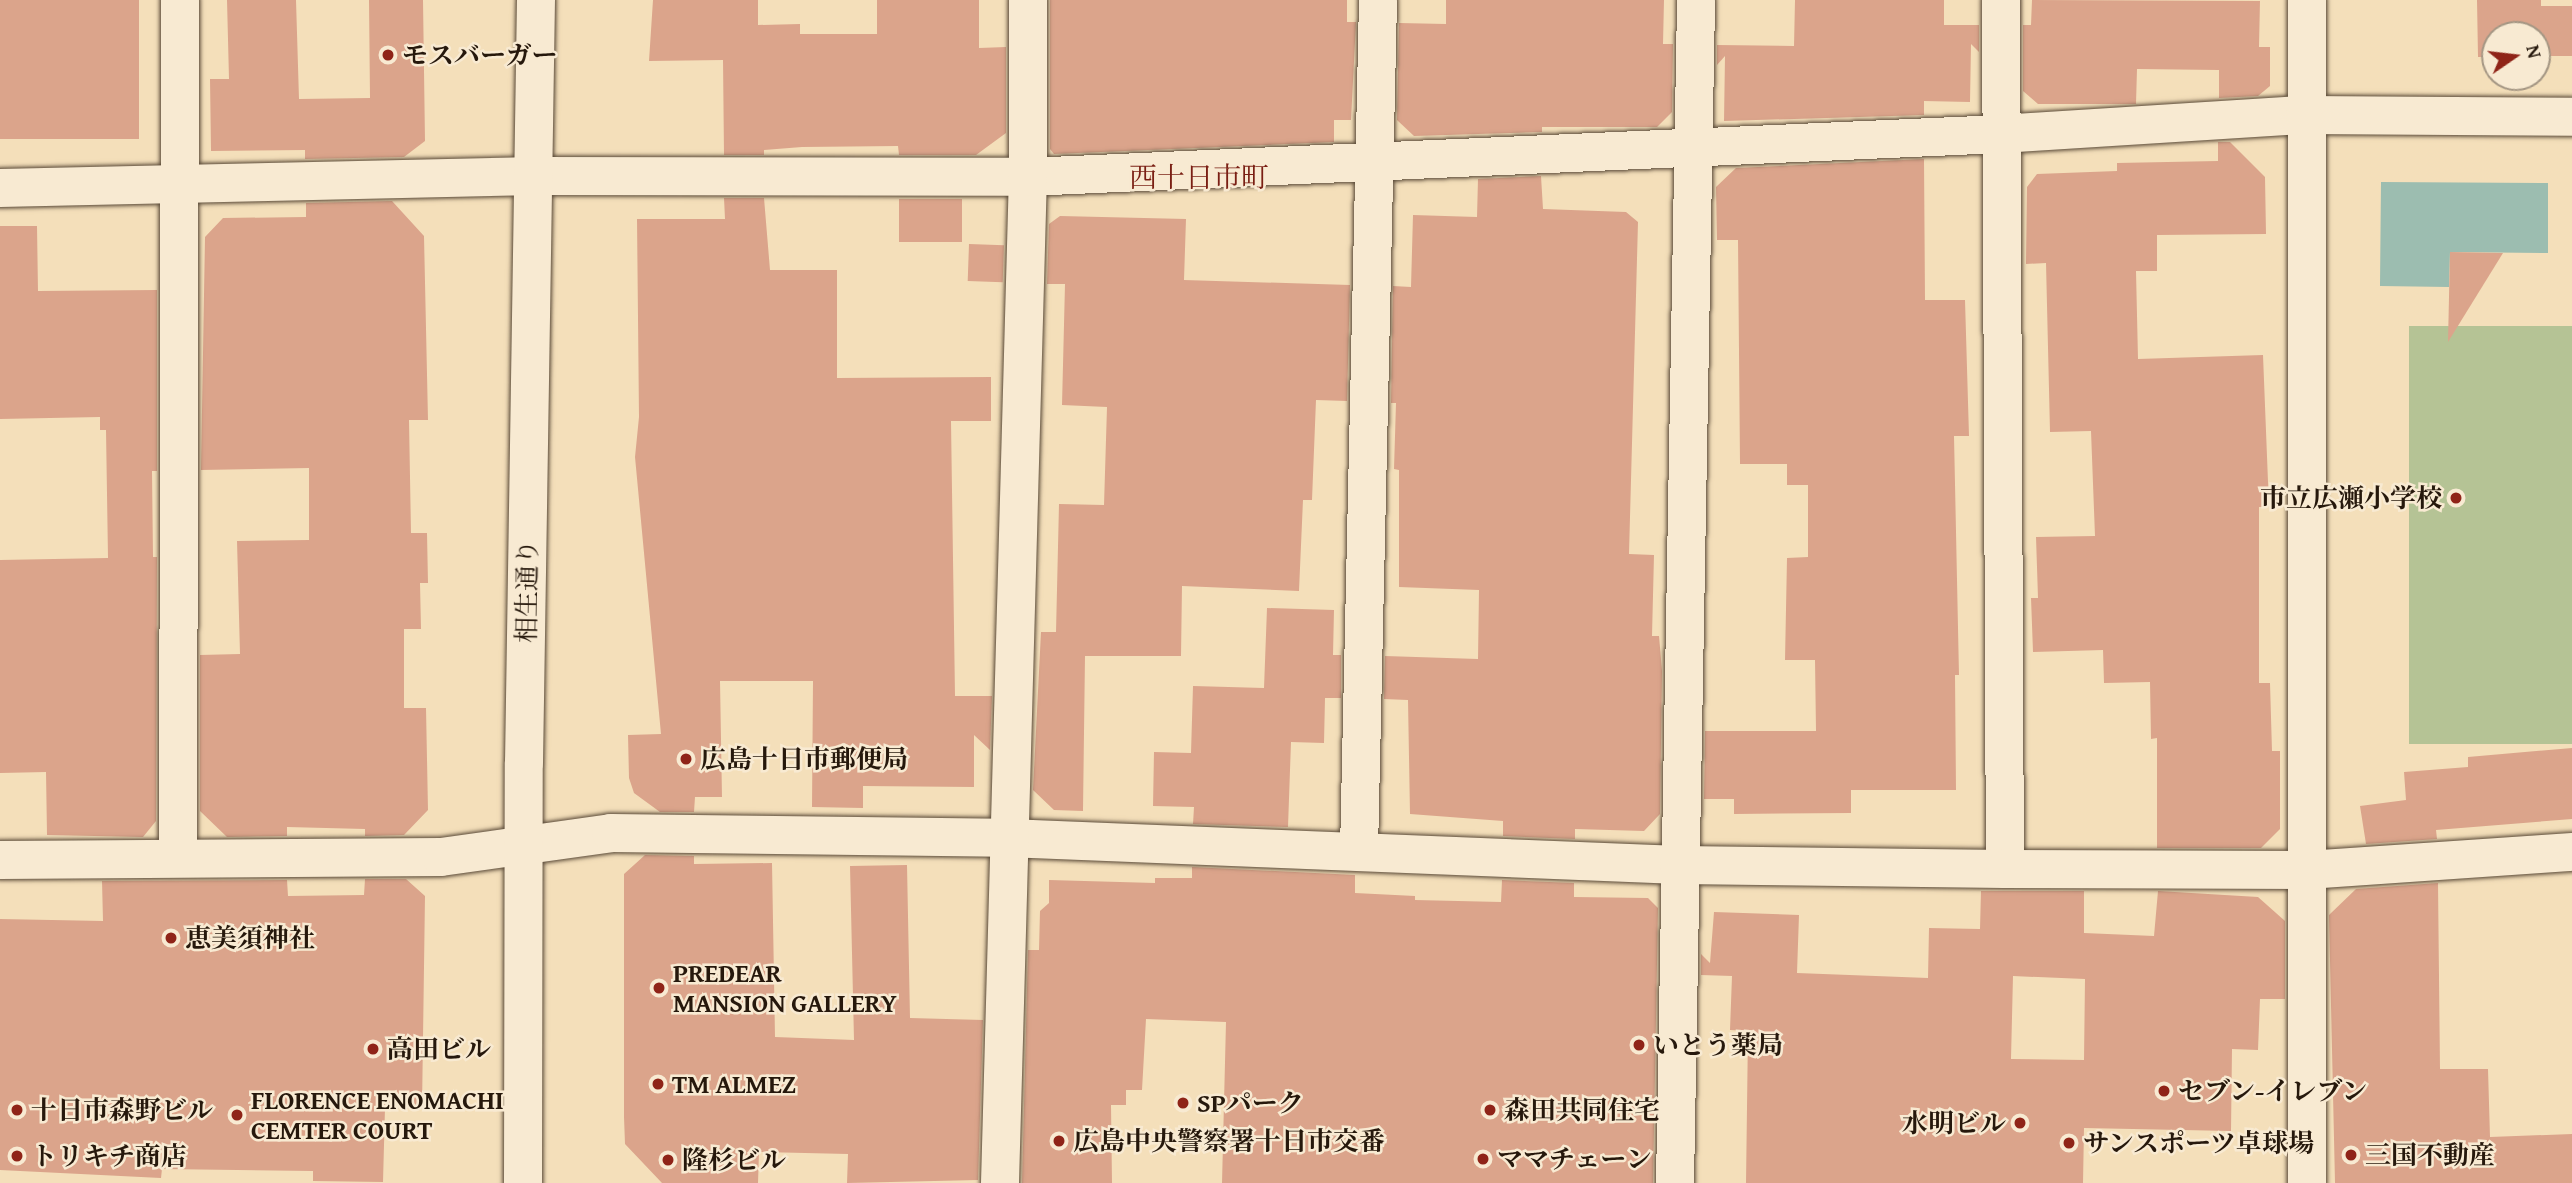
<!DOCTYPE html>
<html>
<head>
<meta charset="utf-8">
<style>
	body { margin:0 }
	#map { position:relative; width:2572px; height:1183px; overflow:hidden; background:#f4dfba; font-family:"Gentium Book Plus","Noto Serif JP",serif }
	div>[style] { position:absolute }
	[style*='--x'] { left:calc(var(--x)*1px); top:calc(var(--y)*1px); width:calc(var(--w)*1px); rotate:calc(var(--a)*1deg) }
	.green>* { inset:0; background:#b5c395; transform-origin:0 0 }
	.water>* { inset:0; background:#9cbdb0 }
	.building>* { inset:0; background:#dba48b; transform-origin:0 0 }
	.roads { filter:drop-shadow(0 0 2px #5a4a38) drop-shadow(0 0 2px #5a4a38) }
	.minor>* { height:38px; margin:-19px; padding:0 19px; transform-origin:19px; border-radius:19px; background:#f8ead2 }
	.dots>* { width:19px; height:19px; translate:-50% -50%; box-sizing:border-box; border:4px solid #f8ead2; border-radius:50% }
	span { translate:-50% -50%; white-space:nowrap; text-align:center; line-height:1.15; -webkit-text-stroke:5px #f8ead2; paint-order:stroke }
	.poi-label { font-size:26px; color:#26180c; font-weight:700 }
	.left { translate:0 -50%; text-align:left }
	.right { translate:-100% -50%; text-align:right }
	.street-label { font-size:26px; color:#26180c }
	.neighbourhood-label { font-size:28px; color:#7a1f14 }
	.north { position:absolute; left:2481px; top:21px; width:70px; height:70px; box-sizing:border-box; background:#f8ead2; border:2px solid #a49683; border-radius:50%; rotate:76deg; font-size:19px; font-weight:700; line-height:28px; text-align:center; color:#26180c }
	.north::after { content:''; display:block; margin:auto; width:24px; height:32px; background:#8f2418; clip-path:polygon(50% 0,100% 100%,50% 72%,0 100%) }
</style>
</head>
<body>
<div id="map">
	<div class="green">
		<i style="left:2572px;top:326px;width:418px;height:163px;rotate:90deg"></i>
	</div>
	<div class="water">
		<i style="clip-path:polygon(2381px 182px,2548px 183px,2548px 253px,2450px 252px,2449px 287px,2380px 286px)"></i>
	</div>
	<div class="building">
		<i style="left:0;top:0;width:139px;height:139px"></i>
		<i style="clip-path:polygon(227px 0,296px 0,299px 99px,370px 98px,369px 0,423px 0,425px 141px,404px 157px,305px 159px,305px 150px,211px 151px,210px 79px,229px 79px)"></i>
		<i style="clip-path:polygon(653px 0,758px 0,758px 25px,800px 24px,800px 34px,877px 34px,877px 0,979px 0,979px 48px,1006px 47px,1006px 133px,976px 155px,899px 155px,898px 146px,802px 147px,764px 150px,764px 155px,724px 155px,723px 60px,649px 61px)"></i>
		<i style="clip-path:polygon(1050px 0,1347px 0,1347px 22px,1356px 22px,1351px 120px,1334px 120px,1334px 142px,1054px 154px,1050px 149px)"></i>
		<i style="clip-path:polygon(1446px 0,1664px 0,1663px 44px,1673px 44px,1672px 112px,1657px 127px,1542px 127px,1542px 132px,1414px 136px,1397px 120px,1399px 23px,1446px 24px)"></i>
		<i style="clip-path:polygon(1795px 0,1944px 0,1944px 25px,1979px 25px,1979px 52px,1971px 44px,1970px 102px,1924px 101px,1924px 115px,1724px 121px,1725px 56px,1717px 65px,1717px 45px,1794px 46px)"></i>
		<i style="clip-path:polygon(2032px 0,2260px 1px,2259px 47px,2270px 47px,2270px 86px,2258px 96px,2219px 98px,2219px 70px,2137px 69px,2136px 104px,2038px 104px,2023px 91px,2023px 25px,2031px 25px)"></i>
		<i style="clip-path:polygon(2477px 0,2541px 0,2541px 6px,2572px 6px,2572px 56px,2537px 56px,2537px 35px,2495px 35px,2495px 57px,2478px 57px)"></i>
		<i style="clip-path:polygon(2218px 142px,2230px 142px,2265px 177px,2266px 234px,2157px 235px,2157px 271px,2136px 271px,2138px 359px,2263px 355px,2269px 507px,2259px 507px,2259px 683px,2270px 683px,2272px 751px,2280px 751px,2280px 829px,2261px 848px,2157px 848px,2157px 738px,2151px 739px,2150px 682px,2104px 683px,2103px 650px,2033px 652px,2031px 598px,2038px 598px,2036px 537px,2095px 536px,2091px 431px,2050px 432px,2046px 263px,2026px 264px,2027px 187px,2037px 174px,2117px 171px,2117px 163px,2218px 161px)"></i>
		<i style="clip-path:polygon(1924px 159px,1925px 300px,1965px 300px,1969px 436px,1954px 436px,1959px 675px,1955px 675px,1956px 790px,1851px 790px,1851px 813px,1734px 814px,1734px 799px,1704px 799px,1705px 731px,1816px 731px,1815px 660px,1785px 660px,1787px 558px,1808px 557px,1808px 485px,1787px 485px,1787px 464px,1740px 464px,1738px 240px,1717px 240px,1716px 187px,1736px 168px)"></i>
		<i style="clip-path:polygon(1541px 176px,1543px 209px,1626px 212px,1638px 222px,1629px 554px,1654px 555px,1652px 636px,1659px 636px,1662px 671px,1660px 814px,1644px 831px,1575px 829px,1575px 839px,1503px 836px,1503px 821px,1410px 814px,1408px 700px,1384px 699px,1385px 656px,1478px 659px,1479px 590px,1399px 587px,1399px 470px,1394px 469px,1396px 403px,1391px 403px,1393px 286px,1411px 287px,1413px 215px,1477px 217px,1478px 179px)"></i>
		<i style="clip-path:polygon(724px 198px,764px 198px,770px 270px,837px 270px,837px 378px,991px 377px,991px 421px,951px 421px,955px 696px,992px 696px,990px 750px,974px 735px,974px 787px,863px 786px,863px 808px,812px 807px,813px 681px,720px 681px,722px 797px,695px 797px,694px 812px,660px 812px,634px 793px,629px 778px,628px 735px,661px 734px,635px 457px,639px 417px,637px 219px,725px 219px)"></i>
		<i style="left:899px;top:199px;width:63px;height:43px"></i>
		<i style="clip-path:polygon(392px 201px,424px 236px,428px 420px,409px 420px,411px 533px,427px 533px,428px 583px,420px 583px,421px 629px,404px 629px,404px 708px,426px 708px,428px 810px,404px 835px,365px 836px,365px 829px,287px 827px,287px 836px,227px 837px,200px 811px,200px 655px,240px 654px,237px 541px,309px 540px,309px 468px,201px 470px,205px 237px,223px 218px,306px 217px,306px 203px)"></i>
		<i style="clip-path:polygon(1060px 216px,1186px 219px,1184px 280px,1350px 285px,1347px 401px,1316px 400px,1312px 500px,1303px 500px,1299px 591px,1182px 586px,1181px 656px,1085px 656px,1083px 811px,1054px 810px,1033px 790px,1041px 632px,1056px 632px,1059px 504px,1104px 505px,1107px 407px,1062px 405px,1065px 284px,1047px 284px,1049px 224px)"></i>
		<i style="clip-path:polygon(0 226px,37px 226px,38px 291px,157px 290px,157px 471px,152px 471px,153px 557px,157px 557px,156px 821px,143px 837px,47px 835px,46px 772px,0 773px,0 560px,108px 558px,106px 430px,100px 430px,100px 417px,0 419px)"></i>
		<i style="left:969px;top:244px;width:35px;height:37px;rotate:2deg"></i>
		<i style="clip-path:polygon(2450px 252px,2503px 253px,2448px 342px)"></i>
		<i style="clip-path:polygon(1267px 608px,1334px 610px,1333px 655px,1341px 655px,1341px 698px,1325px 698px,1324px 743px,1291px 742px,1288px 827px,1193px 824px,1194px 807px,1153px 806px,1154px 752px,1191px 753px,1193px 686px,1264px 688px)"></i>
		<i style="clip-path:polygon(2572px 748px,2572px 819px,2436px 830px,2437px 839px,2366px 844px,2360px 806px,2406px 800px,2404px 772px,2468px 767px,2468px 757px)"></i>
		<i style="clip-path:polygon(645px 855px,694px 856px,694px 864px,772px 863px,775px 1037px,854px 1040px,850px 866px,907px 865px,910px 1018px,983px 1020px,978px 1180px,847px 1183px,848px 1154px,759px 1152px,758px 1183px,662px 1183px,625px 1144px,624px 1117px,624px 874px)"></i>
		<i style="clip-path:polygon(1192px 867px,1355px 875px,1355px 893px,1415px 896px,1415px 900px,1501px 902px,1502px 880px,1574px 883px,1574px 897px,1648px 898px,1658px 908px,1653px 1183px,1222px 1183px,1226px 1022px,1146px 1019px,1142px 1090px,1126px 1090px,1126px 1105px,1111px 1105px,1112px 1183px,1022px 1183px,1028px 950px,1039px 950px,1040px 911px,1049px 903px,1049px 880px,1155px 883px,1155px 878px,1192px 878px)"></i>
		<i style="clip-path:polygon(365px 879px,406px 879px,425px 896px,422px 1109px,385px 1108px,383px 1182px,313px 1181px,313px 1171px,162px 1169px,161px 1178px,0 1170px,0 919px,103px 921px,102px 881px,287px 880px,288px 896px,364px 895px)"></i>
		<i style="clip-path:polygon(2438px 883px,2440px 1069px,2488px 1069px,2490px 1137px,2572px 1134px,2572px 1183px,2335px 1183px,2329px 915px,2356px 889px)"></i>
		<i style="clip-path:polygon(evenodd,1981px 891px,2084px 891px,2084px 933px,2154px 936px,2158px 891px,2258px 897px,2285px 921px,2285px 999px,2260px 999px,2258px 1050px,2232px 1049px,2231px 1131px,2084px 1128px,2083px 1183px,1746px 1183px,1748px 1031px,1730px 1030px,1732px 976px,1701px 975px,1701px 954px,1710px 963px,1714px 912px,1799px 915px,1797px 973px,1928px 978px,1929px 928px,1980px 929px,1981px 891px,2013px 976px,2085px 979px,2084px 1060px,2011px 1059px,2013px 976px)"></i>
	</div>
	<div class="roads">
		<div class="minor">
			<i style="--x:2001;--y:0;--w:869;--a:89.74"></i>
			<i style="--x:0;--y:188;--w:536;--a:-1.28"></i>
			<i style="--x:536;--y:176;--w:492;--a:0.1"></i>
			<i style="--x:1028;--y:177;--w:973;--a:-2.53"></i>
			<i style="--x:2000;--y:134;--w:306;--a:-3.6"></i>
			<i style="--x:2305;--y:115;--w:267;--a:0.4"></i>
			<i style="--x:1359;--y:851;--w:851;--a:-88.72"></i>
			<i style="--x:178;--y:858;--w:858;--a:-89.87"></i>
			<i style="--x:0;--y:860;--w:441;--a:-0.4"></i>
			<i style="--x:441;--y:857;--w:172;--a:-8"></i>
			<i style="--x:611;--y:833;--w:396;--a:0.7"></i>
			<i style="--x:1007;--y:838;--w:673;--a:2.3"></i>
			<i style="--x:1679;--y:865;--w:326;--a:0.7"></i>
			<i style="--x:2005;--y:869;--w:302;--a:0.2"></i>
			<i style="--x:2307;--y:870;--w:266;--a:-3.9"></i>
			<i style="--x:523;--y:1183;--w:420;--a:-89.9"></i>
			<i style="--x:524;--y:763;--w:763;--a:-89.1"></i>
			<i style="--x:1000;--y:1183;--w:1006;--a:-88.41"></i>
			<i style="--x:1028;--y:177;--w:177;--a:-90"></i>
			<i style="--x:1675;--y:1183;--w:1183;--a:-88.98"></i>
			<i style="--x:2307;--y:1183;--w:1183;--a:-90"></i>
		</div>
	</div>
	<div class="dots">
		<i style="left:388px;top:55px;background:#8f2418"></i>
		<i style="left:2456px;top:498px;background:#8f2418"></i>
		<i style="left:686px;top:759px;background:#8f2418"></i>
		<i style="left:171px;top:938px;background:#8f2418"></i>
		<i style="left:659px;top:988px;background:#8f2418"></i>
		<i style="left:1639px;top:1045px;background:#8f2418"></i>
		<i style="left:373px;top:1049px;background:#8f2418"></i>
		<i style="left:658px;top:1084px;background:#8f2418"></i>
		<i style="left:2164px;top:1091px;background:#8f2418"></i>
		<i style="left:1183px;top:1103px;background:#8f2418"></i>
		<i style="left:17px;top:1110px;background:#8f2418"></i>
		<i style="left:1490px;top:1110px;background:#8f2418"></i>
		<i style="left:237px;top:1115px;background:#8f2418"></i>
		<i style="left:2020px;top:1123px;background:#8f2418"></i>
		<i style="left:1059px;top:1141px;background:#8f2418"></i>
		<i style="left:2069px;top:1143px;background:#8f2418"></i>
		<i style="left:2351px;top:1155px;background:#8f2418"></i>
		<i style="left:17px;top:1156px;background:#8f2418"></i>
		<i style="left:1483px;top:1159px;background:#8f2418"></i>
		<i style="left:668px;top:1160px;background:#8f2418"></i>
	</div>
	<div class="poi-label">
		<span class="left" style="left:402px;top:55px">モスバーガー</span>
		<span class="right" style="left:2442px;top:498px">市立広瀬小学校</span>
		<span class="left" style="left:700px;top:759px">広島十日市郵便局</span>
		<span class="left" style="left:185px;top:938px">恵美須神社</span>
		<span class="left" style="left:673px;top:988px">PREDEAR<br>MANSION GALLERY</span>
		<span class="left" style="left:1653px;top:1045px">いとう薬局</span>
		<span class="left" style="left:387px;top:1049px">高田ビル</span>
		<span class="left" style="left:672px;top:1084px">TM ALMEZ</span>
		<span class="left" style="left:2178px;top:1091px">セブン-イレブン</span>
		<span class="left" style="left:251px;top:1115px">FLORENCE ENOMACHI<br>CEMTER COURT</span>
		<span class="left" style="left:1197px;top:1103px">SPパーク</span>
		<span class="left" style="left:31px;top:1110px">十日市森野ビル</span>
		<span class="left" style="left:1504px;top:1110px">森田共同住宅</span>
		<span class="right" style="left:2006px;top:1123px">水明ビル</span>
		<span class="left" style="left:1073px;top:1141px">広島中央警察署十日市交番</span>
		<span class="left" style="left:2083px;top:1143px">サンスポーツ卓球場</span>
		<span class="left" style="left:2365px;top:1155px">三国不動産</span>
		<span class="left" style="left:31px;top:1156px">トリキチ商店</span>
		<span class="left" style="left:1497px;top:1159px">ママチェーン</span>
		<span class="left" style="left:682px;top:1160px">隆杉ビル</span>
	</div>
	<div class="street-label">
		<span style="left:527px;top:591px;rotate:-89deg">相生通り</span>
	</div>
	<div class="neighbourhood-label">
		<span style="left:1199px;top:177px">西十日市町</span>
	</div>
	<div class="north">N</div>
</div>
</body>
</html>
